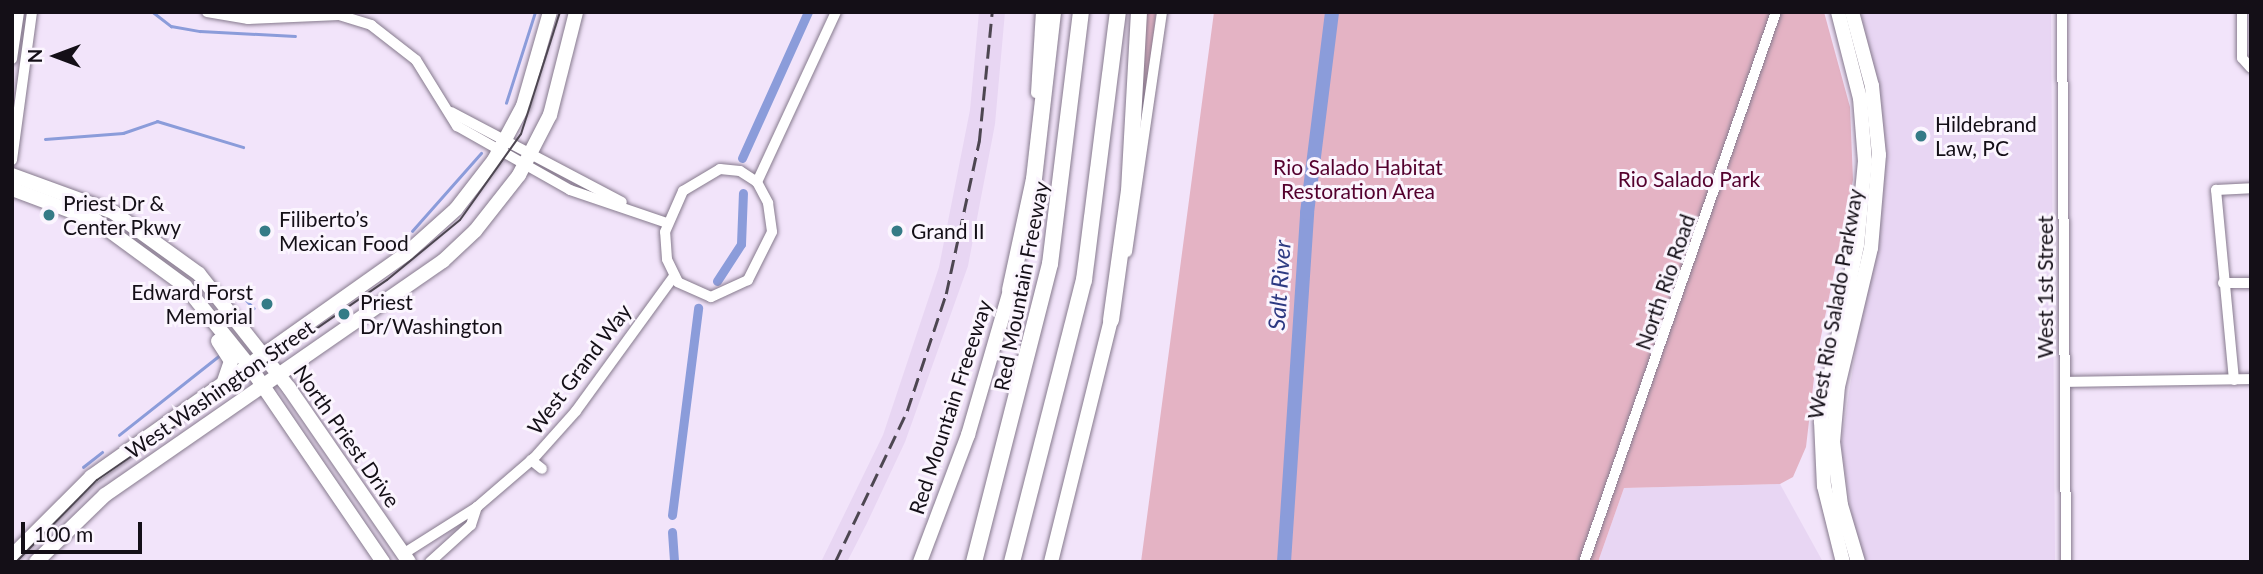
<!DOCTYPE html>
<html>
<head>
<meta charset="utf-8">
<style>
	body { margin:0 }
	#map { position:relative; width:2263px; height:574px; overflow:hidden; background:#f2e4fa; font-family:Lato,sans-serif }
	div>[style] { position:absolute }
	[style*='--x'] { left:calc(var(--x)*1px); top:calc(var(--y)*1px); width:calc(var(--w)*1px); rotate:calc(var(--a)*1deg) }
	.built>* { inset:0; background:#e8d6f3 }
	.green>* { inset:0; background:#e4b3c4 }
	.stream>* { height:2.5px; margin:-1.25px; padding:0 1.25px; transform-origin:1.25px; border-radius:1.25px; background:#8b9cda }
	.canal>* { height:9px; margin:-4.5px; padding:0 4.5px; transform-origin:4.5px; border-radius:4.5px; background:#8b9cda }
	.river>* { height:14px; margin:-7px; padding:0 7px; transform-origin:7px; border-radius:7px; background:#8b9cda }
	.roads { filter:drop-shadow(0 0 2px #867a8d) drop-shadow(0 0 2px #867a8d) }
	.minor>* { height:10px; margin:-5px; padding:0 5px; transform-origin:5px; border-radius:5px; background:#fff }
	.major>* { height:14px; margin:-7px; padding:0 7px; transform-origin:7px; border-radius:7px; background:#fff }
	.highway>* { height:16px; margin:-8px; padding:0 8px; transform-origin:8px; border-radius:8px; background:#fff }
	.tram>* { height:2px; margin:-1px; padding:0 1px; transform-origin:1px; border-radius:1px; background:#4d4651 }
	.rail>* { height:2.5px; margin-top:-1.25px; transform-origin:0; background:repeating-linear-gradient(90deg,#4d4651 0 14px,transparent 0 21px) }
	.dots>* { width:19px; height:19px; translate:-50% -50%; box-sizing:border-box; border:4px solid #fbf5fe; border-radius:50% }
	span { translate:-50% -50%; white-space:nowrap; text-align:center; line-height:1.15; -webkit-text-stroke:6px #fbf5fe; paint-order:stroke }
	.poi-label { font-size:21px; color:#140f17 }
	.left { translate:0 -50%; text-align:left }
	.right { translate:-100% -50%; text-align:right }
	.park-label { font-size:21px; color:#54002e }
	.street-label { font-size:21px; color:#140f17 }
	.water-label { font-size:23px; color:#2d3982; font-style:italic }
	.frame { position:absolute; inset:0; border:14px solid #140f17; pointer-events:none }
	.north { position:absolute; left:21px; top:21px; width:70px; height:70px; -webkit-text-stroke:5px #fbf5fe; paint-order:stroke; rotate:270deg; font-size:19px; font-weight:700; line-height:28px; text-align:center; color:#140f17 }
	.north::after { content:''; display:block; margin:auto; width:24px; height:32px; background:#140f17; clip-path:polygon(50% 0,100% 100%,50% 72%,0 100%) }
	.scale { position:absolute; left:21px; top:522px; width:121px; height:32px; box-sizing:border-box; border:4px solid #140f17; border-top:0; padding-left:9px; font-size:21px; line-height:24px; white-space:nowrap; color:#140f17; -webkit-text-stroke:5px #fbf5fe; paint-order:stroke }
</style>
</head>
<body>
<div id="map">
	<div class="built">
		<i style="clip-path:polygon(979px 12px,1005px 12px,995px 124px,968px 266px,905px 442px,867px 523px,847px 562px,821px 562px,883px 435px,939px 267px,970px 110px)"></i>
		<i style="clip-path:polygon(1861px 12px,2051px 12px,2055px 562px,1866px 562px,1855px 535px,1841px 445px,1885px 159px)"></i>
		<i style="clip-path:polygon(1780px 484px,1823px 562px,1598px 562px,1624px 488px)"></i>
	</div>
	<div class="green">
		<i style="clip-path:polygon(1144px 12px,1156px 12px,1139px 170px,1143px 74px)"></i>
		<i style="clip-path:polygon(1214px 12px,1824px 12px,1850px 107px,1853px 180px,1816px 361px,1806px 447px,1793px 477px,1780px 484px,1624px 488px,1598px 562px,1141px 562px)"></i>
	</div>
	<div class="stream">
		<i style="--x:153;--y:12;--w:23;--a:38"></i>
		<i style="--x:171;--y:26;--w:29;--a:10"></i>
		<i style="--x:200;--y:31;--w:95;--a:3"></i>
		<i style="--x:506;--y:103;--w:96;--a:-72.3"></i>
		<i style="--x:45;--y:139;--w:78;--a:-4.4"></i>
		<i style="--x:123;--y:133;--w:36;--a:-19"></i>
		<i style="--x:157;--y:121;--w:90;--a:16.8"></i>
		<i style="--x:412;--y:231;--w:104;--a:-48.5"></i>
		<i style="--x:236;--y:289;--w:26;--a:47"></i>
		<i style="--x:119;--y:435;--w:129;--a:-38.4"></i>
		<i style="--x:83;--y:467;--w:24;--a:-38"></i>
	</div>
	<div class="canal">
		<i style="--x:742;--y:158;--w:160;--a:-65.7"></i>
		<i style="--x:717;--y:281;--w:44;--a:-57"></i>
		<i style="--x:741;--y:244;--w:51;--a:-87.8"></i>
		<i style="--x:672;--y:515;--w:209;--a:-82.8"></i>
		<i style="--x:672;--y:532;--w:30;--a:86"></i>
	</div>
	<div class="river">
		<i style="--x:1284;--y:562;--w:350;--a:-86.2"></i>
		<i style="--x:1307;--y:213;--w:203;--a:-82.9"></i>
	</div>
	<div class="roads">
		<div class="minor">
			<i style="--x:207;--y:12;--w:42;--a:9.7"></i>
			<i style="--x:248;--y:19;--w:91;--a:-2.5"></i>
			<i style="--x:339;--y:15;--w:34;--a:17"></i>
			<i style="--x:371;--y:25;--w:57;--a:37.9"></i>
			<i style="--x:416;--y:60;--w:78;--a:58.2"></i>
			<i style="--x:457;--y:126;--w:130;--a:29.5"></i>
			<i style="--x:570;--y:190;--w:102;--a:18.8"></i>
			<i style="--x:2062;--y:12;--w:550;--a:89.58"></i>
			<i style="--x:2242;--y:12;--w:46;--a:90"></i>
			<i style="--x:2242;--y:58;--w:13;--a:48"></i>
			<i style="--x:12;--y:59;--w:48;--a:-81.5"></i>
			<i style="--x:1036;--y:93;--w:81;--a:-86.5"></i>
			<i style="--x:451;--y:112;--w:193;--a:27.8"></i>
			<i style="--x:12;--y:160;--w:149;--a:-82.3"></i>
			<i style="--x:720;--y:169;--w:20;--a:6"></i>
			<i style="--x:740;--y:171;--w:20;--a:33"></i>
			<i style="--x:757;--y:182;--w:24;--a:62"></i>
			<i style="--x:768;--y:203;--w:29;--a:82"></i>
			<i style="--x:772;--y:232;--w:54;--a:116.6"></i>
			<i style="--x:748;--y:280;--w:41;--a:155.3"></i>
			<i style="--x:711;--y:297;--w:36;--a:-156"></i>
			<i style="--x:678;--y:282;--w:25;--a:-116"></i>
			<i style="--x:667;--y:259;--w:27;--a:-94"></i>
			<i style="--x:665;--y:232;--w:45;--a:-66.3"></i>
			<i style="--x:683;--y:191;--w:43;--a:-30.7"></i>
			<i style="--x:757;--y:182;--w:187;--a:-65.1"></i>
			<i style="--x:1127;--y:252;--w:243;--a:-81.7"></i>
			<i style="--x:2223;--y:283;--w:28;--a:0"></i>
			<i style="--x:2234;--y:380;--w:191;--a:-95.4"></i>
			<i style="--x:2216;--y:190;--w:35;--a:-3"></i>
			<i style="--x:2065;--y:382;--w:186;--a:-0.9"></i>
			<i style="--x:531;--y:460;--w:14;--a:39"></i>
			<i style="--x:403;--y:554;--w:88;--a:-32.4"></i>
			<i style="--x:477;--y:507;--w:75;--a:-40.7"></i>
			<i style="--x:534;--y:458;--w:63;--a:-48.2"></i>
			<i style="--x:576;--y:411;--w:167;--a:-54"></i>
			<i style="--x:430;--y:562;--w:55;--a:-42.1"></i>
			<i style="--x:471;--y:525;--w:19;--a:-72"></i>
			<i style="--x:1584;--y:562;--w:583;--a:-70.76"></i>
		</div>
		<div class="major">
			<i style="--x:1838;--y:12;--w:89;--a:75.7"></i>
			<i style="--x:1860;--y:98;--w:63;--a:85.5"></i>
			<i style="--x:1865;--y:161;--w:84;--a:95.4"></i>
			<i style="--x:1857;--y:245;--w:180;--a:101.6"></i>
			<i style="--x:1821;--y:421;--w:65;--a:87.4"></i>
			<i style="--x:1824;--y:486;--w:78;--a:76"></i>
			<i style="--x:1852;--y:12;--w:77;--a:74.9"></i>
			<i style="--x:1872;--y:86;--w:69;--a:84.2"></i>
			<i style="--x:1879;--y:155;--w:93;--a:94.9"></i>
			<i style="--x:1871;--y:248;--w:142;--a:103.4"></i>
			<i style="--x:1838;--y:386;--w:56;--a:95.1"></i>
			<i style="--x:1833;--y:442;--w:64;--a:82.8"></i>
			<i style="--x:1841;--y:505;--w:59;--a:73.4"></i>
			<i style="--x:12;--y:175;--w:108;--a:20.1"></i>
			<i style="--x:113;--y:212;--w:106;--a:35.8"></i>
			<i style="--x:199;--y:274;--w:145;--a:51.7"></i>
			<i style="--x:289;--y:388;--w:211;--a:55.4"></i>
			<i style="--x:12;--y:189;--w:89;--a:20.5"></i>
			<i style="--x:95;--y:220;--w:112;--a:36.3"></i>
			<i style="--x:185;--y:286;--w:100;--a:51.1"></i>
			<i style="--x:248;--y:364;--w:240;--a:55.7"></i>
			<i style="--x:218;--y:341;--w:24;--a:57"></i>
			<i style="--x:231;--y:361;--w:21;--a:109"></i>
			<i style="--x:12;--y:556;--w:112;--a:-45"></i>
			<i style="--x:91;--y:477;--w:387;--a:-35.3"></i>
			<i style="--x:407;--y:253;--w:66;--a:-41.9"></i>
			<i style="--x:456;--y:209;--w:62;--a:-52.2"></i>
			<i style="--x:494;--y:160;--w:61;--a:-61.8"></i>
			<i style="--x:523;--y:106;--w:98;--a:-74"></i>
			<i style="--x:36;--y:562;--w:96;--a:-44.2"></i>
			<i style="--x:105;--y:495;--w:411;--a:-34.7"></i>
			<i style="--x:443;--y:261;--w:44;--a:-43.2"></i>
			<i style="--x:475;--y:231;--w:71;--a:-51.8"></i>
			<i style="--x:519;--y:175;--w:68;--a:-62.7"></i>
			<i style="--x:550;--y:115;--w:106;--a:-75.8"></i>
			<i style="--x:920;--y:562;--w:136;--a:-69.3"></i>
			<i style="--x:968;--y:435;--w:151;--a:-73.8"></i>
			<i style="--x:1051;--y:562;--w:249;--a:-76.1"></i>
		</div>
		<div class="highway">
			<i style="--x:1010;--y:290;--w:114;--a:-77.8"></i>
			<i style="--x:1034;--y:179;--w:168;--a:-83.5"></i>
			<i style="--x:1111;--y:320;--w:130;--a:-82.1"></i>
			<i style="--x:1129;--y:191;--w:179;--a:-86.8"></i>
			<i style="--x:974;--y:562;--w:308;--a:-75.7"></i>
			<i style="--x:1050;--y:264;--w:254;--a:-83"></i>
			<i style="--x:1012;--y:562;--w:291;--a:-75.7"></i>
			<i style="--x:1084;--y:280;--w:270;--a:-82.8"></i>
		</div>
	</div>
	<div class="tram">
		<i style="--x:16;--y:562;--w:115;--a:-45.4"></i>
		<i style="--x:97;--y:480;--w:352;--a:-34.6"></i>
		<i style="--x:387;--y:280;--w:94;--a:-39.4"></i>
		<i style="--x:460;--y:220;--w:105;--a:-54.7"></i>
		<i style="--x:521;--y:134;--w:128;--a:-72.3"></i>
	</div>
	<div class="rail">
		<i style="--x:835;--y:562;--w:167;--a:-64.5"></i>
		<i style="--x:907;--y:411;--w:123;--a:-71.6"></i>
		<i style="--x:946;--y:294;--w:156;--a:-77.8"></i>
		<i style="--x:979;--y:142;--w:131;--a:-84.3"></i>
	</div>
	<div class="dots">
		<i style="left:1921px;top:136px;background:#357b86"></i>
		<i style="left:49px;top:215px;background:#357b86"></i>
		<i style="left:265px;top:231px;background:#357b86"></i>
		<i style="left:897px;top:231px;background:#357b86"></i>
		<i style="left:267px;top:304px;background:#357b86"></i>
		<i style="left:344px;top:314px;background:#357b86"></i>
	</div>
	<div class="poi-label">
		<span class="left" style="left:1935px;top:136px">Hildebrand<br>Law, PC</span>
		<span class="left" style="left:63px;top:215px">Priest Dr &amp;<br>Center Pkwy</span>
		<span class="left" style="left:279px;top:231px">Filiberto’s<br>Mexican Food</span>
		<span class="left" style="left:911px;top:231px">Grand II</span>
		<span class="right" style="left:253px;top:304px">Edward Forst<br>Memorial</span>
		<span class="left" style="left:360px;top:314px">Priest<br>Dr/Washington</span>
	</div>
	<div class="park-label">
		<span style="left:1358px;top:179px">Rio Salado Habitat<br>Restoration Area</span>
		<span style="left:1689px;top:179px">Rio Salado Park</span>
	</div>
	<div class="street-label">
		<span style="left:1665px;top:282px;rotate:-71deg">North Rio Road</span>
		<span style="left:1021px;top:286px;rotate:-79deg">Red Mountain Freeway</span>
		<span style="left:2045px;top:287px;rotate:-90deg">West 1st Street</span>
		<span style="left:1835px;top:304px;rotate:-80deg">West Rio Salado Parkway</span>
		<span style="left:579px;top:369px;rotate:-53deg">West Grand Way</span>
		<span style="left:220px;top:389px;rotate:-35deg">West Washington Street</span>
		<span style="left:950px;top:407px;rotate:-72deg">Red Mountain Freeeway</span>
		<span style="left:347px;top:436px;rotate:55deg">North Priest Drive</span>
	</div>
	<div class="water-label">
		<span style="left:1279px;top:285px;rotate:-86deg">Salt River</span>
	</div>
	<div class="frame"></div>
	<div class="north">N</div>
	<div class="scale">100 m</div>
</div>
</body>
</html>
